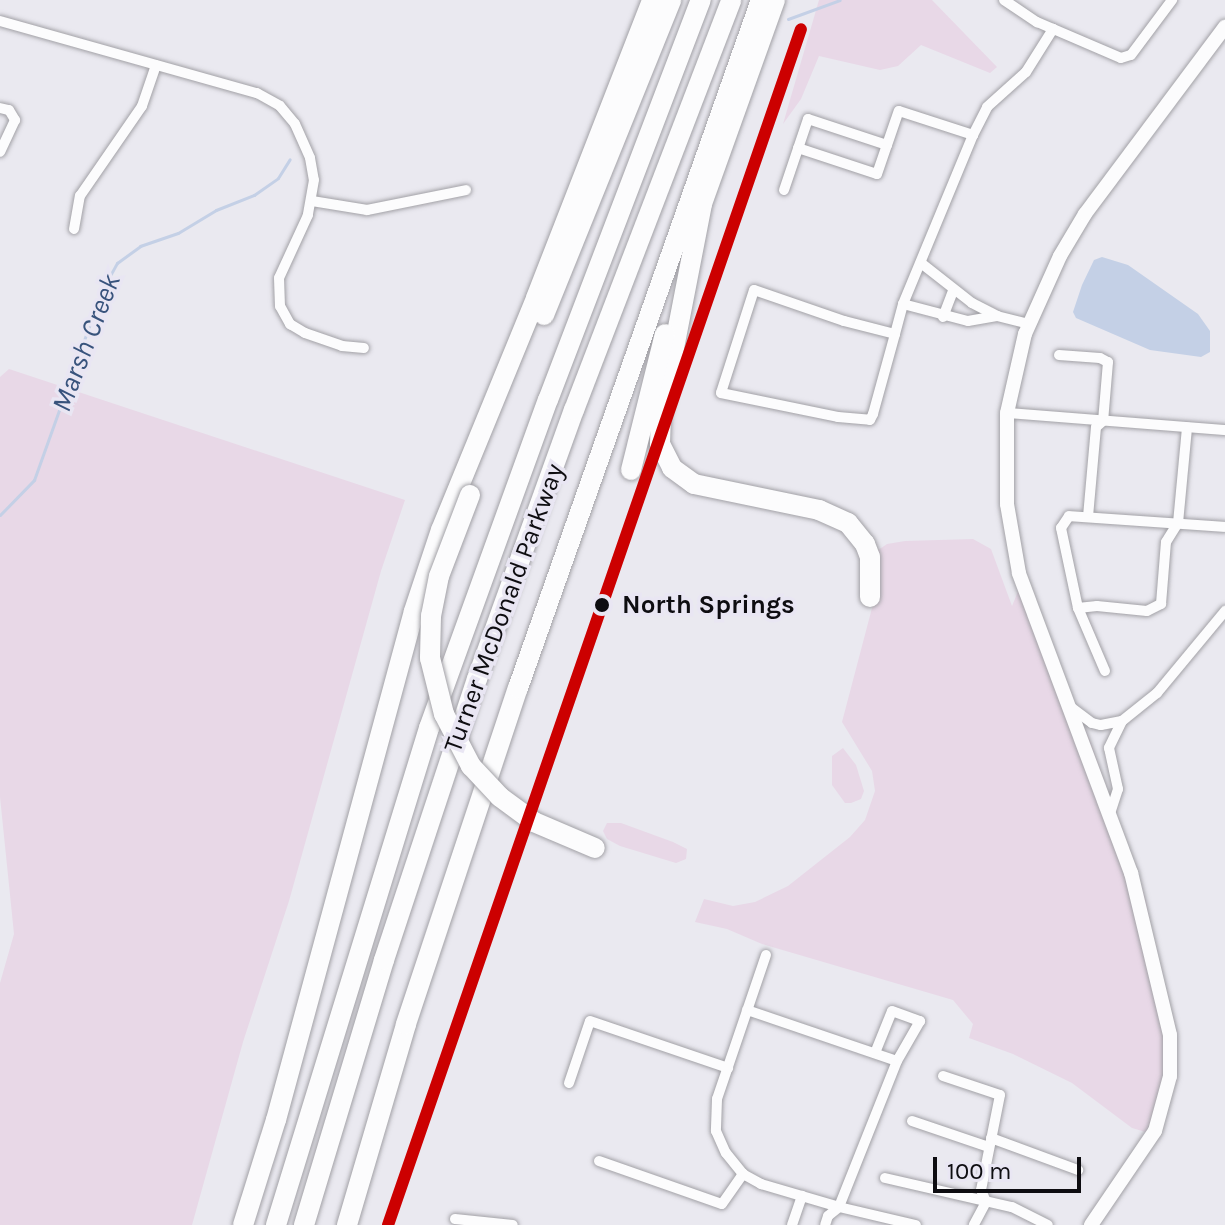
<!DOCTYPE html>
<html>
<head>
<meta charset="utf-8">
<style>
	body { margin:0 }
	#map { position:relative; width:1225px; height:1225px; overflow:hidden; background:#eae9f0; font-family:Karla,sans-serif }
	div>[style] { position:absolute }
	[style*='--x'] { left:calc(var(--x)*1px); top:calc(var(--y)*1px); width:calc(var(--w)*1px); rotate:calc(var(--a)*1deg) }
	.green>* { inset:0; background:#e8d8e7 }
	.water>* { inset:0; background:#c4d0e6 }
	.stream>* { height:3px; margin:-1.5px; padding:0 1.5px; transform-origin:1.5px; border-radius:1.5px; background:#c4d0e6 }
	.roads { filter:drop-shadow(0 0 2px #a2a1a6) drop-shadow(0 0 2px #a2a1a6) }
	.minor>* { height:10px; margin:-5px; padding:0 5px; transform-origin:5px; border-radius:5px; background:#fcfcfd }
	.tertiary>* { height:14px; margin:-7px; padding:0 7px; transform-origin:7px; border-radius:7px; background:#fcfcfd }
	.motorway>* { height:20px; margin:-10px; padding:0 10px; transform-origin:10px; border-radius:10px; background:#fcfcfd }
	.bridges { filter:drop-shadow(0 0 2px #a2a1a6) drop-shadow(0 0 2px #a2a1a6) }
	.motorway-bridge>* { height:20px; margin:-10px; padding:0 10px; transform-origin:10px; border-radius:10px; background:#fcfcfd }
	.metro-1>* { height:12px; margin:-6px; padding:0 6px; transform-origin:6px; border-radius:6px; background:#c00 }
	.dots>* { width:22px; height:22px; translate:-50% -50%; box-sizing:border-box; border:4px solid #e9e6f3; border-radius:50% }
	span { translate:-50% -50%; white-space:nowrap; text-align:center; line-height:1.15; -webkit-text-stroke:7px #e9e6f3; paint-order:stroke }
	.stop-label { font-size:26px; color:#0e0d11; font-weight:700 }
	.left { translate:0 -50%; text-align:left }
	.street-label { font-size:26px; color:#0e0d11 }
	.water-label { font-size:28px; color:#38537c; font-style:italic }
	.scale { position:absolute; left:933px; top:1157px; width:148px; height:36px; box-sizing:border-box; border:4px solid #0e0d11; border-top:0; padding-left:10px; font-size:24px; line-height:28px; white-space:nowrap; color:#0e0d11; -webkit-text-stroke:6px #e9e6f3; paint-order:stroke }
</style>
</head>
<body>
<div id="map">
	<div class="green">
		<i style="clip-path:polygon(819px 0,932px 0,997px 67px,990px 73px,921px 45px,898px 66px,880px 70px,819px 56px,801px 99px,783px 124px)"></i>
		<i style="clip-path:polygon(9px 369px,405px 500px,381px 571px,289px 901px,243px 1042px,192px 1225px,0 1225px,0 983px,14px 934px,0 797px,0 377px)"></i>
		<i style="clip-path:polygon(973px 539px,991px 549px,1012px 606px,1024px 577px,1091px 743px,1146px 900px,1174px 1060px,1149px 1133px,1132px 1128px,1072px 1083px,1013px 1054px,969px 1038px,973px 1024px,953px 1000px,762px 944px,727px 929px,695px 922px,704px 899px,733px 906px,755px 902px,788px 886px,850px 837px,865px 820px,875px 791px,872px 771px,842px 722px,877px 589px,878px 550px,887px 544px,905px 541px)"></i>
		<i style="clip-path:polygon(843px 748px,856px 765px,864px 791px,861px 799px,851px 803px,845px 803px,832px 785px,832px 756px)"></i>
		<i style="clip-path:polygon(607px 823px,621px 823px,673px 842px,687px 849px,686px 859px,676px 863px,620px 846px,607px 839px,603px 831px)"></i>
	</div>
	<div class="water">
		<i style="clip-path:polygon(1102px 257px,1128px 265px,1198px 314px,1210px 331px,1210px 352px,1201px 357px,1150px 350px,1076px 318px,1073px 312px,1082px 285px,1094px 260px)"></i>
	</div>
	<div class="stream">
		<i style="--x:788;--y:19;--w:55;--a:-20.1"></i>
		<i style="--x:0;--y:515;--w:49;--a:-45.8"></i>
		<i style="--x:34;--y:480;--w:202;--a:-70.3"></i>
		<i style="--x:102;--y:290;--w:31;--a:-61"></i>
		<i style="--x:117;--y:263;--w:29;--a:-36"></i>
		<i style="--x:140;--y:246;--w:40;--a:-18.9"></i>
		<i style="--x:178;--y:233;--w:44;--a:-31.2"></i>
		<i style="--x:216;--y:210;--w:41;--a:-21.5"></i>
		<i style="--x:254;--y:195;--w:29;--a:-35"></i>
		<i style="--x:278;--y:178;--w:22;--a:-58"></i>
	</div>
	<div class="roads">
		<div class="minor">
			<i style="--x:1004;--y:0;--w:40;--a:34"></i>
			<i style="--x:1037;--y:22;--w:91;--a:23.2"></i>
			<i style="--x:1121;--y:58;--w:10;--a:-17"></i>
			<i style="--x:1131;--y:55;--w:69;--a:-53.3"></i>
			<i style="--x:0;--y:21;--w:267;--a:15.7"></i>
			<i style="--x:257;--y:93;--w:26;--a:29"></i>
			<i style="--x:280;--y:106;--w:23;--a:50"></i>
			<i style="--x:295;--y:124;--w:37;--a:66"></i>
			<i style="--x:310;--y:158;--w:22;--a:80"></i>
			<i style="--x:314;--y:180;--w:36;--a:100"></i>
			<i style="--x:308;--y:215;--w:69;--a:114.7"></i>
			<i style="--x:279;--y:278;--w:28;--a:88"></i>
			<i style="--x:280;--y:306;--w:21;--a:61"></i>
			<i style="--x:290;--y:324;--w:17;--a:31"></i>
			<i style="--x:305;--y:333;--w:39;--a:19"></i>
			<i style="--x:342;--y:346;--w:22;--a:5"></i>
			<i style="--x:0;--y:108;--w:9;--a:13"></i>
			<i style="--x:9;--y:110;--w:12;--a:59"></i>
			<i style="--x:15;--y:120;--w:35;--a:115"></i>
			<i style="--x:798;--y:148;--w:83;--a:18.2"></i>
			<i style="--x:877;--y:174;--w:31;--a:-71"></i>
			<i style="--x:784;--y:190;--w:75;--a:-71.3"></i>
			<i style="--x:808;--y:119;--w:83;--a:18.2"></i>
			<i style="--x:887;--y:145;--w:36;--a:-71"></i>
			<i style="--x:899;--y:111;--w:78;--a:18"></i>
			<i style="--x:312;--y:201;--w:56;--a:9.3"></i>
			<i style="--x:367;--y:210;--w:101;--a:-11.4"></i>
			<i style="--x:74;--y:229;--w:34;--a:-80"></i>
			<i style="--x:80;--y:196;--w:109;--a:-55.4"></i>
			<i style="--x:142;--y:106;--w:43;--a:-71.1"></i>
			<i style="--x:921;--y:263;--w:65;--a:38.1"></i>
			<i style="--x:972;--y:303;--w:28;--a:27"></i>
			<i style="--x:997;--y:316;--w:33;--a:14"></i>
			<i style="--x:903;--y:304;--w:67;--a:14.7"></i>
			<i style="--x:968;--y:321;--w:29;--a:-10"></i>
			<i style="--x:943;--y:317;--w:28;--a:-69"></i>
			<i style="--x:895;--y:334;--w:53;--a:-165.7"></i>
			<i style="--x:844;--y:321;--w:95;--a:-161"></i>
			<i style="--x:754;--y:290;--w:108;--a:107.8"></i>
			<i style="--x:721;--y:393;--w:119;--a:11.6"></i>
			<i style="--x:838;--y:417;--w:32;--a:5"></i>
			<i style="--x:870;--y:420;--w:7;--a:-63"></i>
			<i style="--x:873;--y:414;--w:83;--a:-74.6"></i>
			<i style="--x:895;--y:334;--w:31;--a:-75"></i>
			<i style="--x:903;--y:304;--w:183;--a:-67.5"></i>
			<i style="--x:973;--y:135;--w:31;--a:-63"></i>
			<i style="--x:987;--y:107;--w:52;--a:-41.9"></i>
			<i style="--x:1026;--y:72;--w:51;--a:-57.9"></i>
			<i style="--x:1059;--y:355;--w:41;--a:4.2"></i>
			<i style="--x:1100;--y:358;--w:9;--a:27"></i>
			<i style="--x:1108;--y:362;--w:59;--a:94.8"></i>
			<i style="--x:1103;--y:421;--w:9;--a:139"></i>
			<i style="--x:1096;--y:427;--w:90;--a:95.1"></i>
			<i style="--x:1007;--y:413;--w:219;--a:4.5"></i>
			<i style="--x:1078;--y:608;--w:19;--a:-6"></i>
			<i style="--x:1097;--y:606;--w:50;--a:5.7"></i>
			<i style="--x:1147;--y:611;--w:16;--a:-27"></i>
			<i style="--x:1161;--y:604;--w:62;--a:-85.4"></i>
			<i style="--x:1166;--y:542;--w:22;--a:-58"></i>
			<i style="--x:1178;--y:523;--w:96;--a:-84.6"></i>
			<i style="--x:1105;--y:671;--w:69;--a:-113.2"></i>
			<i style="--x:1078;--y:608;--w:82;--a:-102"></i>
			<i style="--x:1061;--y:528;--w:14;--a:-56"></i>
			<i style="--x:1069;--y:516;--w:156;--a:4"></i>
			<i style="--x:1068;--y:705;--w:30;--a:37"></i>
			<i style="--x:1092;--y:723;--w:9;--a:13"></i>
			<i style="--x:1101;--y:725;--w:21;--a:-11"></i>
			<i style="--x:1122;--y:721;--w:30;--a:116"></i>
			<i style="--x:1109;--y:748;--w:42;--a:77.6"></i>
			<i style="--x:1118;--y:789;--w:25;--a:108"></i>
			<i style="--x:1122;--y:721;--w:45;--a:-38.7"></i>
			<i style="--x:1157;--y:693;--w:107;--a:-50.3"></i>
			<i style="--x:766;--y:955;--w:152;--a:108.8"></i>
			<i style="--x:717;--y:1099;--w:32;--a:92"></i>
			<i style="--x:716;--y:1131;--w:24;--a:66"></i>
			<i style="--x:726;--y:1153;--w:27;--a:51"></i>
			<i style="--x:743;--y:1174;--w:21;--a:29"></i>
			<i style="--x:761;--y:1184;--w:81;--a:16.4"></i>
			<i style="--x:839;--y:1207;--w:79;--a:13.2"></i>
			<i style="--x:747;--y:1010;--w:158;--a:18.8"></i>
			<i style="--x:897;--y:1061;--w:157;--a:111.7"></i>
			<i style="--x:839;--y:1207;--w:14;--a:141"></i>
			<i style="--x:828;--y:1216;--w:9;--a:108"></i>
			<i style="--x:875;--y:1053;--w:45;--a:-68"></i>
			<i style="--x:892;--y:1011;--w:30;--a:20"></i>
			<i style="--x:920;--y:1021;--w:46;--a:119.9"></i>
			<i style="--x:943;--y:1076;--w:60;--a:18.4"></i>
			<i style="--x:1000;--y:1095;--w:97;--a:101.3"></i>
			<i style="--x:981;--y:1190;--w:13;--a:67"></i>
			<i style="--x:986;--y:1202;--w:26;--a:118"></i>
			<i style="--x:569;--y:1083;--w:65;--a:-71.3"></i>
			<i style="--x:590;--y:1021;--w:146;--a:18.8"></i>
			<i style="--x:912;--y:1121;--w:81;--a:18.7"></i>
			<i style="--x:991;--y:1138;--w:93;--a:20.2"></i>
			<i style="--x:599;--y:1161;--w:130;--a:19.3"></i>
			<i style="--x:722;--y:1204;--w:37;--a:-55"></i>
			<i style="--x:885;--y:1178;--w:130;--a:12.9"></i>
			<i style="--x:1012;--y:1207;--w:40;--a:26.6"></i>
			<i style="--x:455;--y:1219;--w:58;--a:5.9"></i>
			<i style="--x:792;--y:1225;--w:31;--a:-71"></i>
		</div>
		<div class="tertiary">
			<i style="--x:1091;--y:1225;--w:114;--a:-55.8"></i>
			<i style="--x:1155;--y:1131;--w:57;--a:-74.7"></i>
			<i style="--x:1170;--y:1076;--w:41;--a:-90"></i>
			<i style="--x:1170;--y:1035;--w:167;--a:-103.5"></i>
			<i style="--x:1131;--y:873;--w:320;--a:-110.5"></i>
			<i style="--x:1019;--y:573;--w:70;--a:-99.9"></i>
			<i style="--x:1007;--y:504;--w:91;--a:-90"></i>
			<i style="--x:1007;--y:413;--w:81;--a:-77.2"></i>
			<i style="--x:1025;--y:334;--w:85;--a:-65.8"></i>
			<i style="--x:1060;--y:256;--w:49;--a:-59.2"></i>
			<i style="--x:1085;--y:214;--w:234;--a:-53.2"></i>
		</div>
		<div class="motorway">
			<i style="--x:775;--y:0;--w:217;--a:109.7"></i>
			<i style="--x:702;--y:204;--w:215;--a:101"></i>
			<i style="--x:661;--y:415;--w:29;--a:92"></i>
			<i style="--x:660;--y:444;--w:27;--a:63"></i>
			<i style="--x:672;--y:468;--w:27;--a:36"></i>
			<i style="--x:694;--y:484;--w:128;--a:11.7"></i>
			<i style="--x:819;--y:510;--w:32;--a:24"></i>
			<i style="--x:848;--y:523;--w:27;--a:51"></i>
			<i style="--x:865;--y:544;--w:14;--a:69"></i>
			<i style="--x:870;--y:557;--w:40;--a:90"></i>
			<i style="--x:544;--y:315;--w:340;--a:-68"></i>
			<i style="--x:631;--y:470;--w:140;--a:-76"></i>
			<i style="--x:243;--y:1225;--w:110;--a:-72.6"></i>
			<i style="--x:276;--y:1120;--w:527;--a:-74.83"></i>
			<i style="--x:414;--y:611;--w:85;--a:-71.6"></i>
			<i style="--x:441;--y:530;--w:251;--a:-67.7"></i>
			<i style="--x:536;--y:298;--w:320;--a:-68.7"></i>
			<i style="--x:276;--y:1225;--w:520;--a:-72.89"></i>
			<i style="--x:429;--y:728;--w:349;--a:-70.1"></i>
			<i style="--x:548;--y:400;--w:428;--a:-69.1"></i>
			<i style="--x:304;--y:1225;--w:277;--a:-73.2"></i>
			<i style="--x:384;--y:960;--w:296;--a:-71.7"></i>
			<i style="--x:477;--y:679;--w:286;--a:-70.2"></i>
			<i style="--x:574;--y:410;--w:439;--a:-69"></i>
			<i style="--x:347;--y:1225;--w:209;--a:-73.6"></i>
			<i style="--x:406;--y:1024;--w:354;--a:-71.6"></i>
			<i style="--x:518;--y:688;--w:730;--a:-70.55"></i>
		</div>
	</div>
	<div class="bridges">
		<div class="motorway-bridge">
			<i style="--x:470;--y:495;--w:87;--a:110.9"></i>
			<i style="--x:439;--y:576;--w:41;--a:101.3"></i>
			<i style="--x:431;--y:616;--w:42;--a:91.4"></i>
			<i style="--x:430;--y:658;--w:58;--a:76"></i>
			<i style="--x:444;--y:714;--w:59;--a:62.6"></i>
			<i style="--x:471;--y:766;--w:42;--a:46.9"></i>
			<i style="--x:500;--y:797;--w:42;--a:36.3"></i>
			<i style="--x:534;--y:822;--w:66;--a:23.1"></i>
		</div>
	</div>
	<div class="metro-1">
		<i style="--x:388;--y:1225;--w:1265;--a:-70.95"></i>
	</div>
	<div class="dots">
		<i style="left:602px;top:605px;background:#0e0d11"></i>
	</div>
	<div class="stop-label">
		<span class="left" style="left:622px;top:605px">North Springs</span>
	</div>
	<div class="street-label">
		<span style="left:504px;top:608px;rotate:-70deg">Turner McDonald Parkway</span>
	</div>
	<div class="water-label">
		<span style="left:86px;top:343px;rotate:-69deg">Marsh Creek</span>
	</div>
	<div class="scale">100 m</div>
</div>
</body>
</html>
